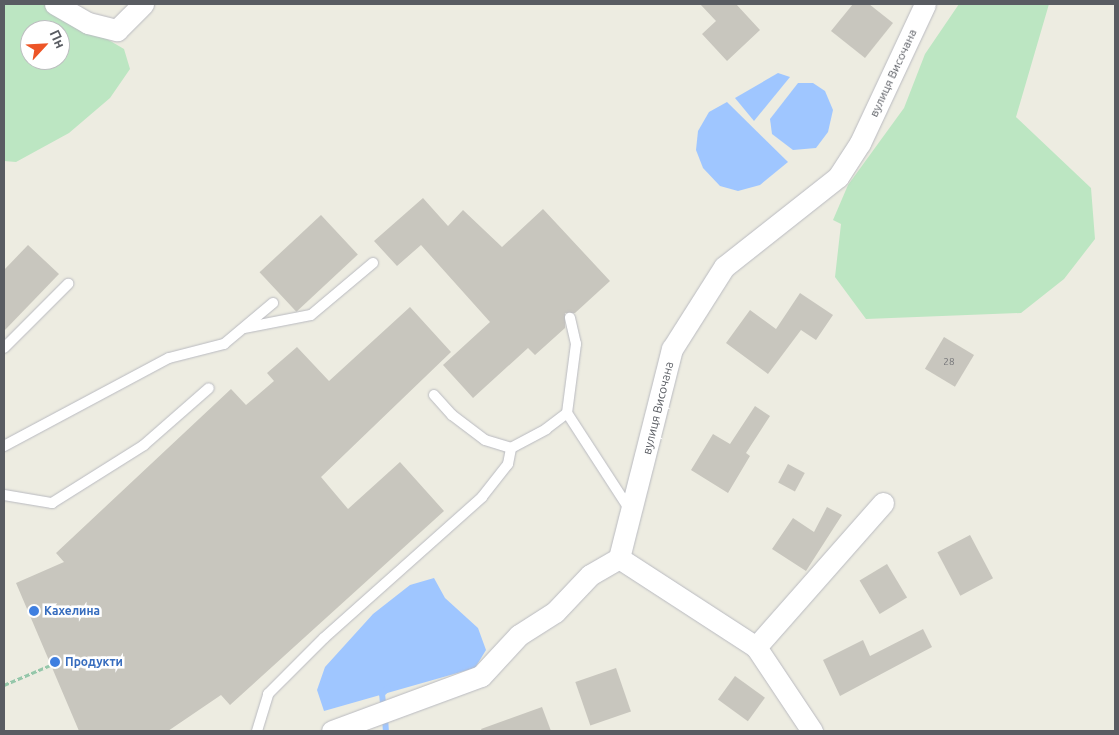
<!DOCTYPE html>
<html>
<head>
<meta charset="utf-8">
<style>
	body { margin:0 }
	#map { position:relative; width:1119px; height:735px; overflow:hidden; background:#edece1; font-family:Ubuntu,sans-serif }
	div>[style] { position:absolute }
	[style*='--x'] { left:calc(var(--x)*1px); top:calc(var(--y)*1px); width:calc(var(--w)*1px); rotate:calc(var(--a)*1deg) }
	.green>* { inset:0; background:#bce6c2 }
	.water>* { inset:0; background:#9fc6ff }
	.stream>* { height:6px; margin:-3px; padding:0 3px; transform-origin:3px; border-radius:3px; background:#9fc6ff }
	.building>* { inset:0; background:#c8c6be; transform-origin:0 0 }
	.path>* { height:3px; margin-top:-1.5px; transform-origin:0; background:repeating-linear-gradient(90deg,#95c7aa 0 5px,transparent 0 7.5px) }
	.roads { filter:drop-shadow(0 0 1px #b9bac0) drop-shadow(0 0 1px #b9bac0) }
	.service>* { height:10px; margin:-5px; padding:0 5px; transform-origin:5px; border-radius:5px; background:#fff }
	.minor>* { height:21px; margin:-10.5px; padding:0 10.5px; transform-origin:10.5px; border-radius:10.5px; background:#fff }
	.dots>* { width:14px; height:14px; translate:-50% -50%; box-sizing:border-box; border:2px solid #fff; border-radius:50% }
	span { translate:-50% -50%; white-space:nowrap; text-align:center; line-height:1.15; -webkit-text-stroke:5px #fff; paint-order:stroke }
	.number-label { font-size:10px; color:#757679 }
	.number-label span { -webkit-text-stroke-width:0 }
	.street-label { font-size:12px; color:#595c62 }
	.shop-label { font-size:12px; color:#366cbe; font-weight:700 }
	.left { translate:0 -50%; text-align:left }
	.frame { position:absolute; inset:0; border:5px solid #595c62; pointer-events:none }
	.north { position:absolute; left:20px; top:20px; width:50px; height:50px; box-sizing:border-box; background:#fff; border:1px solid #bdbec0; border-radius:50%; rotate:65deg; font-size:14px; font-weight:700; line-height:20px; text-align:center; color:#595c62 }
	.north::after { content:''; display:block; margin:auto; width:18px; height:22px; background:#ed5527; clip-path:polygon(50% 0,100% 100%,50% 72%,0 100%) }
</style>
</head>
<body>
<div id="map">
	<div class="green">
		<i style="clip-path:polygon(evenodd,4px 4px,47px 4px,124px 49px,130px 69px,110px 98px,69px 133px,16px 162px,4px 161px,4px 4px,30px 30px,60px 30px,60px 60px,30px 60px,30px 30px)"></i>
		<i style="clip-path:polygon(959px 4px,1049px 4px,1016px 117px,1091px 188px,1095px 239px,1064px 279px,1021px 313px,866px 319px,835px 277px,841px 224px,833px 220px,848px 185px,904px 108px,925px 54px)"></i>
	</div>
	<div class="water">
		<i style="clip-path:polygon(778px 73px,790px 77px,754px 121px,735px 98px)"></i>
		<i style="clip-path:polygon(798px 83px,813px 83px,825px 91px,833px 110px,828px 132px,816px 148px,793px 150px,772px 134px,770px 119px)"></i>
		<i style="clip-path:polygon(727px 102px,788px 162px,760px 185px,738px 191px,720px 186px,703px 168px,696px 150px,698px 131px,709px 112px)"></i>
		<i style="clip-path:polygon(434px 578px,445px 598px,478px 628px,486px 650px,475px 668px,324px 711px,317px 690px,325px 667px,373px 614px,410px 585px)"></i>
	</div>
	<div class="stream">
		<i style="--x:383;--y:703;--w:9;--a:-96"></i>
		<i style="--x:382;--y:694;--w:8;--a:-45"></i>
		<i style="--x:385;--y:718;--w:13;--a:86"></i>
	</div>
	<div class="building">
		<i style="clip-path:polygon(700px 4px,736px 4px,760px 30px,727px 61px,702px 34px,716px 21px)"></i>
		<i style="clip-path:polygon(853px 4px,869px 4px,893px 23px,865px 58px,831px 31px)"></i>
		<i style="clip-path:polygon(423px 198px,448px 226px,463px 210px,502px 247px,543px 209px,610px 281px,575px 313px,565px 313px,565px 328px,535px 355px,528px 348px,473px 398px,443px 365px,490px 322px,421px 245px,397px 266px,374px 241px)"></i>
		<i style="left:321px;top:215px;width:54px;height:84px;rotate:47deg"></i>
		<i style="clip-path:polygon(28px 245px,59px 274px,4px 331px,4px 270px)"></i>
		<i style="clip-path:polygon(800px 293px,833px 315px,816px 340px,801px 330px,768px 374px,726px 343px,750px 310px,776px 329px)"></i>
		<i style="clip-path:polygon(410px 307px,451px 352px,321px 477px,348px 509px,400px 462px,444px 511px,230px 705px,221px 695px,168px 731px,79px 731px,16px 583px,64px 562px,56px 553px,231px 389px,246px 405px,274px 381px,267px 373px,297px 347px,329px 381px)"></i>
		<i style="left:944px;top:337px;width:35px;height:37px;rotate:31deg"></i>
		<i style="clip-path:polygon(755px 406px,770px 416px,746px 453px,750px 456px,728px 493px,691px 470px,713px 434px,730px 444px)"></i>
		<i style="left:788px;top:464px;width:19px;height:21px;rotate:28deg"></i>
		<i style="clip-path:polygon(827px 507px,842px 515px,806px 571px,772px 549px,793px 518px,814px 532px)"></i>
		<i style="left:970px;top:535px;width:49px;height:37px;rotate:62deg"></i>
		<i style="left:887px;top:564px;width:39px;height:32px;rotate:59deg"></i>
		<i style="clip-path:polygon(923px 629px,932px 647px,840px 696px,823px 660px,863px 640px,870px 656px)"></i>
		<i style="left:616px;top:668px;width:46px;height:43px;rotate:71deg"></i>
		<i style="left:735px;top:676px;width:37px;height:29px;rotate:36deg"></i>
		<i style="clip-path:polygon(542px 707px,551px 731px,482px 731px,481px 729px)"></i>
	</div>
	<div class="path">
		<i style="--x:4;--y:685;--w:51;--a:-23.1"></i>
	</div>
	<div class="roads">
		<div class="service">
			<i style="--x:244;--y:328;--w:68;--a:-11"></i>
			<i style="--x:311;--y:315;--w:81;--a:-40"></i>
			<i style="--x:4;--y:348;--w:91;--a:-45"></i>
			<i style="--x:434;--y:395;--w:27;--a:48"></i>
			<i style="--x:452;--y:415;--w:41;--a:37.1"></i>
			<i style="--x:485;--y:440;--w:27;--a:17"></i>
			<i style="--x:567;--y:413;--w:116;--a:57"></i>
			<i style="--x:4;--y:446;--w:187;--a:-28.1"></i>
			<i style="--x:169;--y:358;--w:57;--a:-14.3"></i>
			<i style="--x:224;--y:344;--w:64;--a:-39.9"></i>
			<i style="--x:4;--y:495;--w:49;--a:9.5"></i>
			<i style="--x:52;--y:503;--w:109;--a:-32.2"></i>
			<i style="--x:144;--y:445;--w:86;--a:-41.2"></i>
			<i style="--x:257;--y:731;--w:39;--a:-73"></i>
			<i style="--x:268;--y:694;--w:79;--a:-45"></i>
			<i style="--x:324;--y:638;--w:212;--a:-41.7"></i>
			<i style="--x:482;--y:497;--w:42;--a:-51.8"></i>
			<i style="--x:508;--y:464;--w:16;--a:-79"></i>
			<i style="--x:511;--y:448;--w:40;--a:-28"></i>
			<i style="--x:546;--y:429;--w:26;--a:-37"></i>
			<i style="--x:567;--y:413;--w:70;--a:-82.6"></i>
			<i style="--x:576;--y:344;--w:27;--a:-103"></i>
		</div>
		<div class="minor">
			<i style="--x:55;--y:4;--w:38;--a:30"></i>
			<i style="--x:88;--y:23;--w:30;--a:14"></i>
			<i style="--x:117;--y:30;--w:37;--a:-45"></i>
			<i style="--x:619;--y:558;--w:163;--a:33"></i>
			<i style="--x:756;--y:647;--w:101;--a:56.3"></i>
			<i style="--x:756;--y:647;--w:192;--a:-48.6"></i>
			<i style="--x:332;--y:731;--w:159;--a:-20.3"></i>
			<i style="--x:481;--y:676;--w:56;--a:-47.2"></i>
			<i style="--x:519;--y:635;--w:43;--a:-32.6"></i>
			<i style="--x:555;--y:612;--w:51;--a:-46.6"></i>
			<i style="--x:590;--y:575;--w:34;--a:-30"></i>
			<i style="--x:619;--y:558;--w:216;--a:-75.8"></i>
			<i style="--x:672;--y:349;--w:97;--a:-57.6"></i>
			<i style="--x:724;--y:267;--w:145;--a:-38.3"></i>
			<i style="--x:838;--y:177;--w:40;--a:-57.1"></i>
			<i style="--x:860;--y:143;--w:153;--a:-64.9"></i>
		</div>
	</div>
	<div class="dots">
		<i style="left:34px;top:611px;background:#3f7fe0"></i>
		<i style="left:55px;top:662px;background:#3f7fe0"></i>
	</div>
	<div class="number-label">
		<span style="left:949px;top:362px">28</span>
	</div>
	<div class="street-label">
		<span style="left:893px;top:73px;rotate:-65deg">вулиця Височана</span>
		<span style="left:658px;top:408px;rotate:-76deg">вулиця Височана</span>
	</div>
	<div class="shop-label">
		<span class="left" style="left:44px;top:611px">Кахелина</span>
		<span class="left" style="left:65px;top:662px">Продукти</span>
	</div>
	<div class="frame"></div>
	<div class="north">Пн</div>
</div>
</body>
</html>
